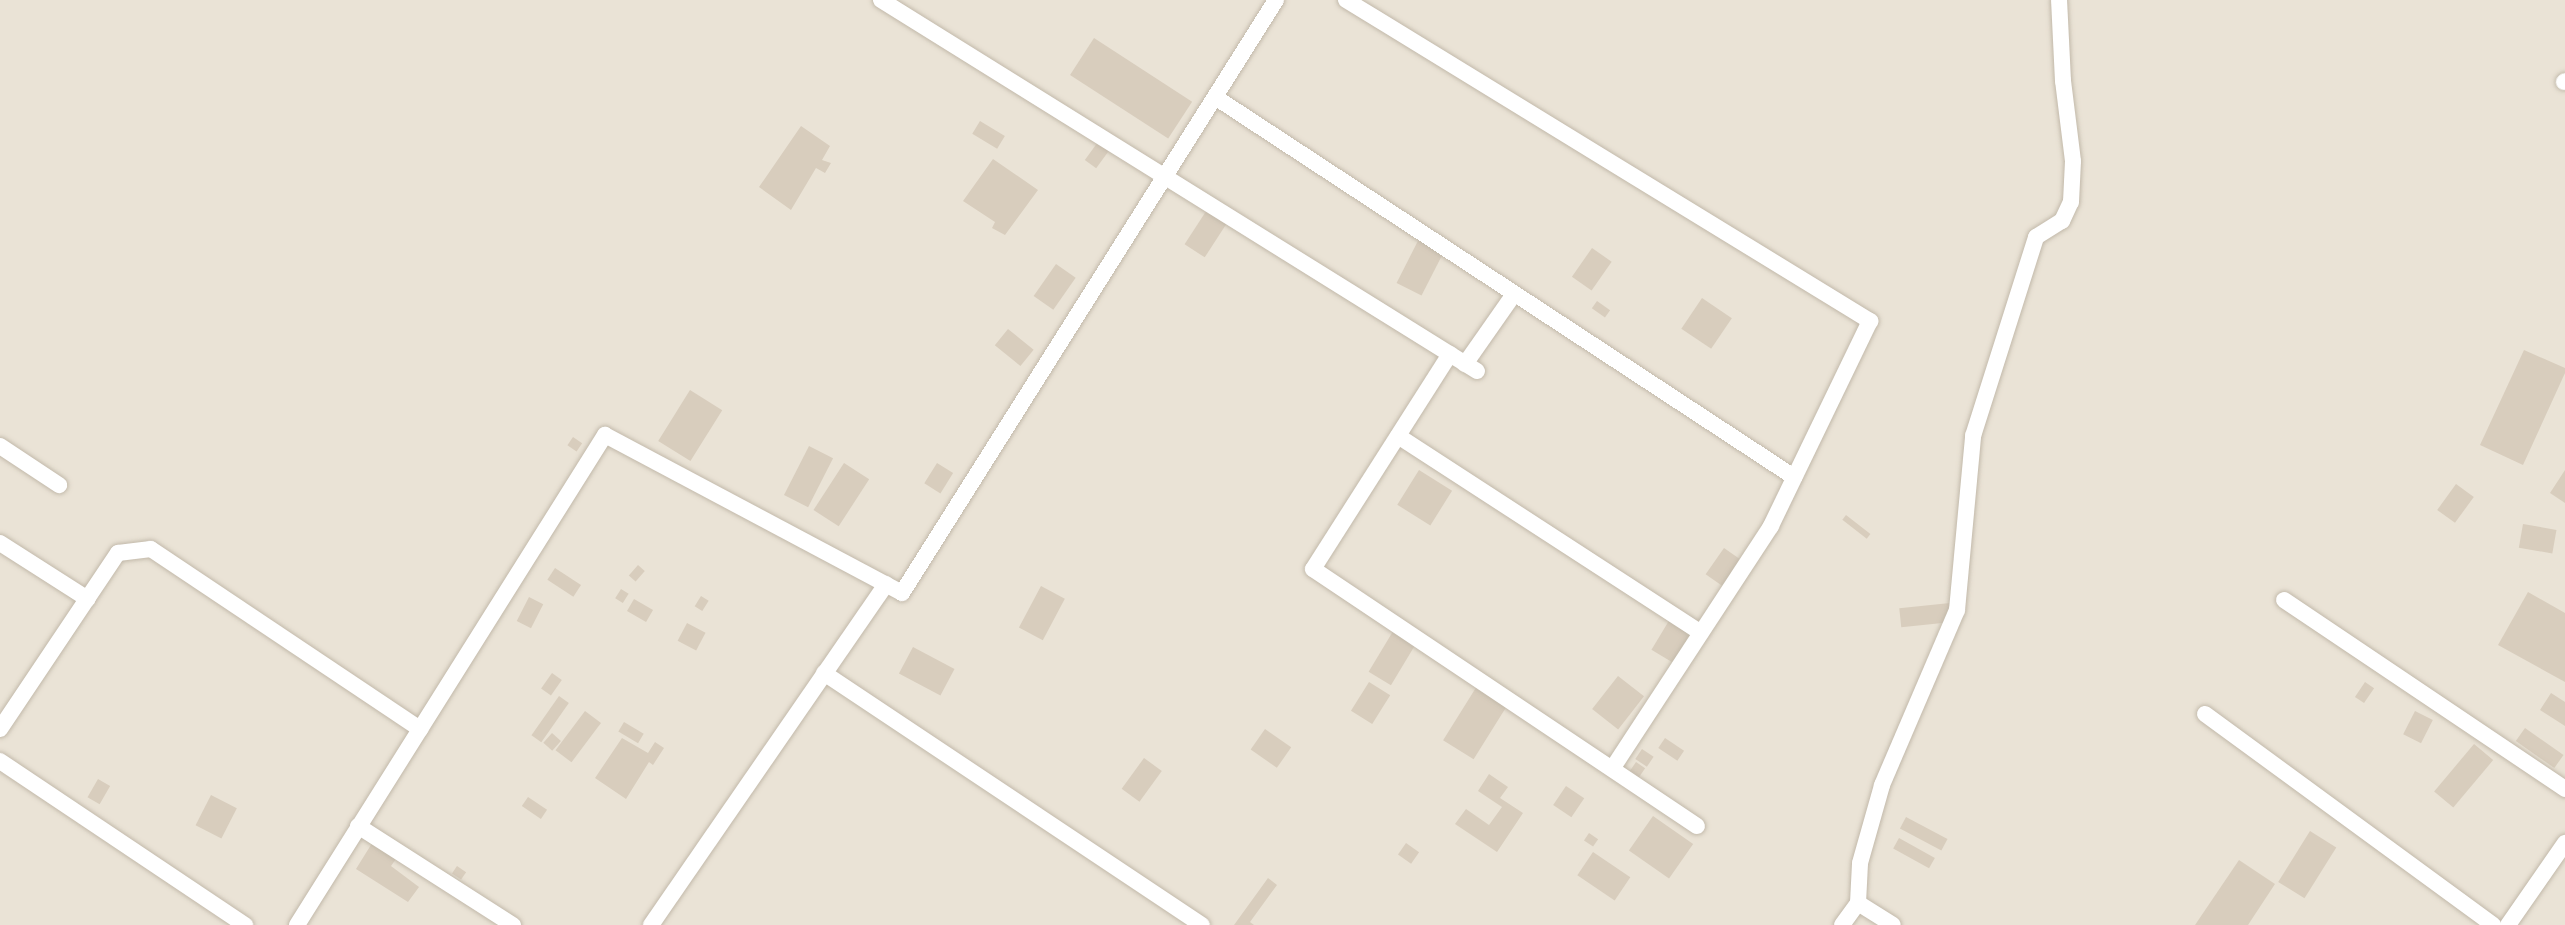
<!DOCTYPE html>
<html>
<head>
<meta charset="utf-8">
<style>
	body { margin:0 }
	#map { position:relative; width:2565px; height:925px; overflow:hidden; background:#f5f1e9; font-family:"Public Sans",sans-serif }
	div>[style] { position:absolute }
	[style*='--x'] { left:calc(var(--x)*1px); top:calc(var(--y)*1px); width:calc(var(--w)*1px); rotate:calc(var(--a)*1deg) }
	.residential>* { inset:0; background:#eae3d6; transform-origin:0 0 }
	.building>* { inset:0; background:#d8cdbd; transform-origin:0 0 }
	.roads { filter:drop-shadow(0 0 2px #c2b9aa) drop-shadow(0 0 2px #c2b9aa) }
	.street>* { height:16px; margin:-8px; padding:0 8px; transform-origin:8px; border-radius:8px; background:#fff }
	span { translate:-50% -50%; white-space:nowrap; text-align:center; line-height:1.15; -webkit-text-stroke:6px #fff; paint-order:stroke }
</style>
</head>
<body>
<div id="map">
	<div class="residential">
		<i style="left:0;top:0;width:2565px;height:925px"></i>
	</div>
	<div class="building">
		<i style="left:1094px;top:38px;width:117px;height:44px;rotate:33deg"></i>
		<i style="left:980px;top:121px;width:29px;height:15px;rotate:31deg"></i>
		<i style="clip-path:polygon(801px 126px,830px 146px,822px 160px,831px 163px,825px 173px,816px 168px,791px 210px,759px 187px)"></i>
		<i style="left:1106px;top:131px;width:14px;height:36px;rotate:36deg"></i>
		<i style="clip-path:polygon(993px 159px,1038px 190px,1005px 235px,992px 228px,995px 222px,963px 201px)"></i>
		<i style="left:1214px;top:199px;width:24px;height:54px;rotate:33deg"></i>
		<i style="left:1422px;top:233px;width:28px;height:56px;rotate:27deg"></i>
		<i style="left:1592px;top:248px;width:24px;height:35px;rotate:35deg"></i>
		<i style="left:1056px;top:264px;width:24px;height:39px;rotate:35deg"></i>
		<i style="left:1702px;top:298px;width:36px;height:37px;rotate:34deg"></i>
		<i style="left:1597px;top:301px;width:16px;height:9px;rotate:35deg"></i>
		<i style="left:1008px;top:329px;width:33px;height:21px;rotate:39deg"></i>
		<i style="clip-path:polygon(2524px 350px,2565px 368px,2565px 373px,2523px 465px,2480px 445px)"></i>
		<i style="left:690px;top:390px;width:38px;height:60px;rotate:32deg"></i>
		<i style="left:573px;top:437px;width:11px;height:10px;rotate:34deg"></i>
		<i style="left:809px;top:446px;width:27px;height:55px;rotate:27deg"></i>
		<i style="left:844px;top:463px;width:30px;height:56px;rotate:33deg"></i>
		<i style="left:937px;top:463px;width:19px;height:24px;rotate:32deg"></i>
		<i style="left:1419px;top:470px;width:39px;height:41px;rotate:32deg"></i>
		<i style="clip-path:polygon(2565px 470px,2565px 503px,2550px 493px)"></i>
		<i style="left:2456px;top:484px;width:22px;height:32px;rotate:36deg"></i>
		<i style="left:1846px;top:515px;width:31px;height:6px;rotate:38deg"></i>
		<i style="left:2523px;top:524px;width:34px;height:24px;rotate:10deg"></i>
		<i style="left:1724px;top:548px;width:24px;height:32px;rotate:35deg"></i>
		<i style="left:638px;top:565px;width:9px;height:14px;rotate:41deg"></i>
		<i style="left:555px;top:568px;width:31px;height:14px;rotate:33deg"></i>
		<i style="left:1041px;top:586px;width:27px;height:47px;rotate:28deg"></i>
		<i style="left:621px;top:589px;width:9px;height:11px;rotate:32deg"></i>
		<i style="clip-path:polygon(2528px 592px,2565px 613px,2565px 682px,2498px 645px)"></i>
		<i style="left:701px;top:596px;width:9px;height:12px;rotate:32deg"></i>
		<i style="left:529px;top:597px;width:16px;height:27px;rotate:27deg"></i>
		<i style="left:634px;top:599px;width:22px;height:14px;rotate:30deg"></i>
		<i style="left:1950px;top:603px;width:19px;height:51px;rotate:84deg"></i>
		<i style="left:1670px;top:619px;width:31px;height:36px;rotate:31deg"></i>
		<i style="left:687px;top:623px;width:21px;height:20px;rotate:28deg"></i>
		<i style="left:1398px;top:623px;width:26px;height:57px;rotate:31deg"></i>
		<i style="left:913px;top:647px;width:47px;height:30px;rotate:28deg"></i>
		<i style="left:552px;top:673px;width:12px;height:19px;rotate:35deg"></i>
		<i style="left:1618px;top:676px;width:33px;height:42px;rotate:38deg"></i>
		<i style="left:1369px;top:682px;width:25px;height:34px;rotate:32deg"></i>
		<i style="left:2365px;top:682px;width:11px;height:18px;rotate:34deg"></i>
		<i style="left:1477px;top:686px;width:36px;height:64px;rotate:32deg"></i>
		<i style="clip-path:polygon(2551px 693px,2565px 702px,2565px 726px,2540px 710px)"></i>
		<i style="left:559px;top:696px;width:12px;height:48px;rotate:35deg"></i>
		<i style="left:585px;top:711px;width:20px;height:49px;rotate:37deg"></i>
		<i style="left:2415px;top:711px;width:20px;height:26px;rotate:27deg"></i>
		<i style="left:624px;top:722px;width:23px;height:11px;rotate:31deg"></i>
		<i style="left:2525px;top:728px;width:47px;height:16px;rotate:35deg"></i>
		<i style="left:1265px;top:729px;width:32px;height:25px;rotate:35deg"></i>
		<i style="left:552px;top:733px;width:12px;height:13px;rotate:42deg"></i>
		<i style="clip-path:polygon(622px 738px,648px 753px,655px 742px,664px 748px,653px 765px,649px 762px,626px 799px,595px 778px)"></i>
		<i style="left:1665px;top:738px;width:23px;height:12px;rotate:34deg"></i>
		<i style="left:2474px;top:744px;width:25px;height:62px;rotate:40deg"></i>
		<i style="left:1642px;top:749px;width:14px;height:12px;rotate:34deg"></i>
		<i style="left:1144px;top:758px;width:22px;height:38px;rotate:36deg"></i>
		<i style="left:1636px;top:762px;width:11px;height:11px;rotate:34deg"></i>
		<i style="clip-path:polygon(1489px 774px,1508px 787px,1500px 798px,1523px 813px,1497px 852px,1455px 824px,1466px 809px,1489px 825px,1502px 807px,1478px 791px)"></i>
		<i style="left:98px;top:779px;width:14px;height:21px;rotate:30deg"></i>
		<i style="left:1566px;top:786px;width:22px;height:23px;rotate:34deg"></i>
		<i style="left:211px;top:795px;width:29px;height:34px;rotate:27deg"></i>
		<i style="left:528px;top:797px;width:23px;height:11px;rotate:34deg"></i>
		<i style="left:1653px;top:816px;width:49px;height:42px;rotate:35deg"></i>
		<i style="left:1906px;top:817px;width:47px;height:13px;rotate:28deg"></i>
		<i style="left:2310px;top:831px;width:31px;height:60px;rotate:32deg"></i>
		<i style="left:1589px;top:833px;width:11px;height:9px;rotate:34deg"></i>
		<i style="left:1899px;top:838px;width:41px;height:12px;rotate:29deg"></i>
		<i style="clip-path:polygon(374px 840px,398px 856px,391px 866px,419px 887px,408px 902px,356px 869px)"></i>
		<i style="left:1406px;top:843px;width:16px;height:14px;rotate:35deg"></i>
		<i style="left:1593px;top:852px;width:45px;height:28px;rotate:34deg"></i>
		<i style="clip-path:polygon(2239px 860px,2275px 884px,2248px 925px,2195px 925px)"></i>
		<i style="left:457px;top:866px;width:11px;height:9px;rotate:34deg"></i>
		<i style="clip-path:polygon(1268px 878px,1277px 885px,1250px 922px,1254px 925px,1234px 925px)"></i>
	</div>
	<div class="roads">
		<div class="street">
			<i style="--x:881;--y:0;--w:702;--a:31.9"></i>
			<i style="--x:1346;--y:0;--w:615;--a:31.49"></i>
			<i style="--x:1870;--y:321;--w:228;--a:115.8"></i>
			<i style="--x:1771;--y:526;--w:290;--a:123.2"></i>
			<i style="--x:2564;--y:82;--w:1;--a:-45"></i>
			<i style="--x:1215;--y:97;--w:693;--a:33.28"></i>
			<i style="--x:1450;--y:354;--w:255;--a:122.5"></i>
			<i style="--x:1313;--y:569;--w:462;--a:33.8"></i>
			<i style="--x:1465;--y:364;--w:85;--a:-55"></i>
			<i style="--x:1398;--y:436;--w:361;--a:33"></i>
			<i style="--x:0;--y:446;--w:71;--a:33.5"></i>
			<i style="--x:0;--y:543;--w:104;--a:32.5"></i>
			<i style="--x:2284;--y:600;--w:339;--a:33.9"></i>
			<i style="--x:824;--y:673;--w:454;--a:33.7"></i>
			<i style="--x:2205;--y:714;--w:357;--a:36.2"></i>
			<i style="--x:0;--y:729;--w:212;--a:-56.2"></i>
			<i style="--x:118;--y:553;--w:33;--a:-7"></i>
			<i style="--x:151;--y:549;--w:324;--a:33.8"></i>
			<i style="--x:0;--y:761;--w:295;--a:33.8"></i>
			<i style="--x:358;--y:826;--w:184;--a:32.6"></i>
			<i style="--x:1858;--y:903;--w:41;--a:32.2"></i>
			<i style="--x:297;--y:925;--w:579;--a:-57.85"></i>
			<i style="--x:605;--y:435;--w:336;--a:28"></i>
			<i style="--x:902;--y:593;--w:701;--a:-57.76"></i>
			<i style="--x:651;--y:925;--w:414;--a:-55.4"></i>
			<i style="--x:1842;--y:925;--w:27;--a:-54"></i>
			<i style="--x:1858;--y:903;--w:40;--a:-87.1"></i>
			<i style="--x:1860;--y:863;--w:81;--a:-74.2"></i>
			<i style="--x:1882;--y:785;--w:190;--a:-66.8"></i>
			<i style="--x:1957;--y:610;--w:175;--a:-84.7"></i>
			<i style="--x:1973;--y:436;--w:209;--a:-72.4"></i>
			<i style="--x:2036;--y:237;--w:31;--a:-32"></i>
			<i style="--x:2062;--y:221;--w:21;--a:-65"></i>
			<i style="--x:2071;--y:202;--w:41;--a:-87.2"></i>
			<i style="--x:2073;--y:161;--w:81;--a:-97.1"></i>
			<i style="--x:2063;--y:81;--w:81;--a:-92.8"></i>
			<i style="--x:2508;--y:925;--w:100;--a:-55.2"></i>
		</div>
	</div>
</div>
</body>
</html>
